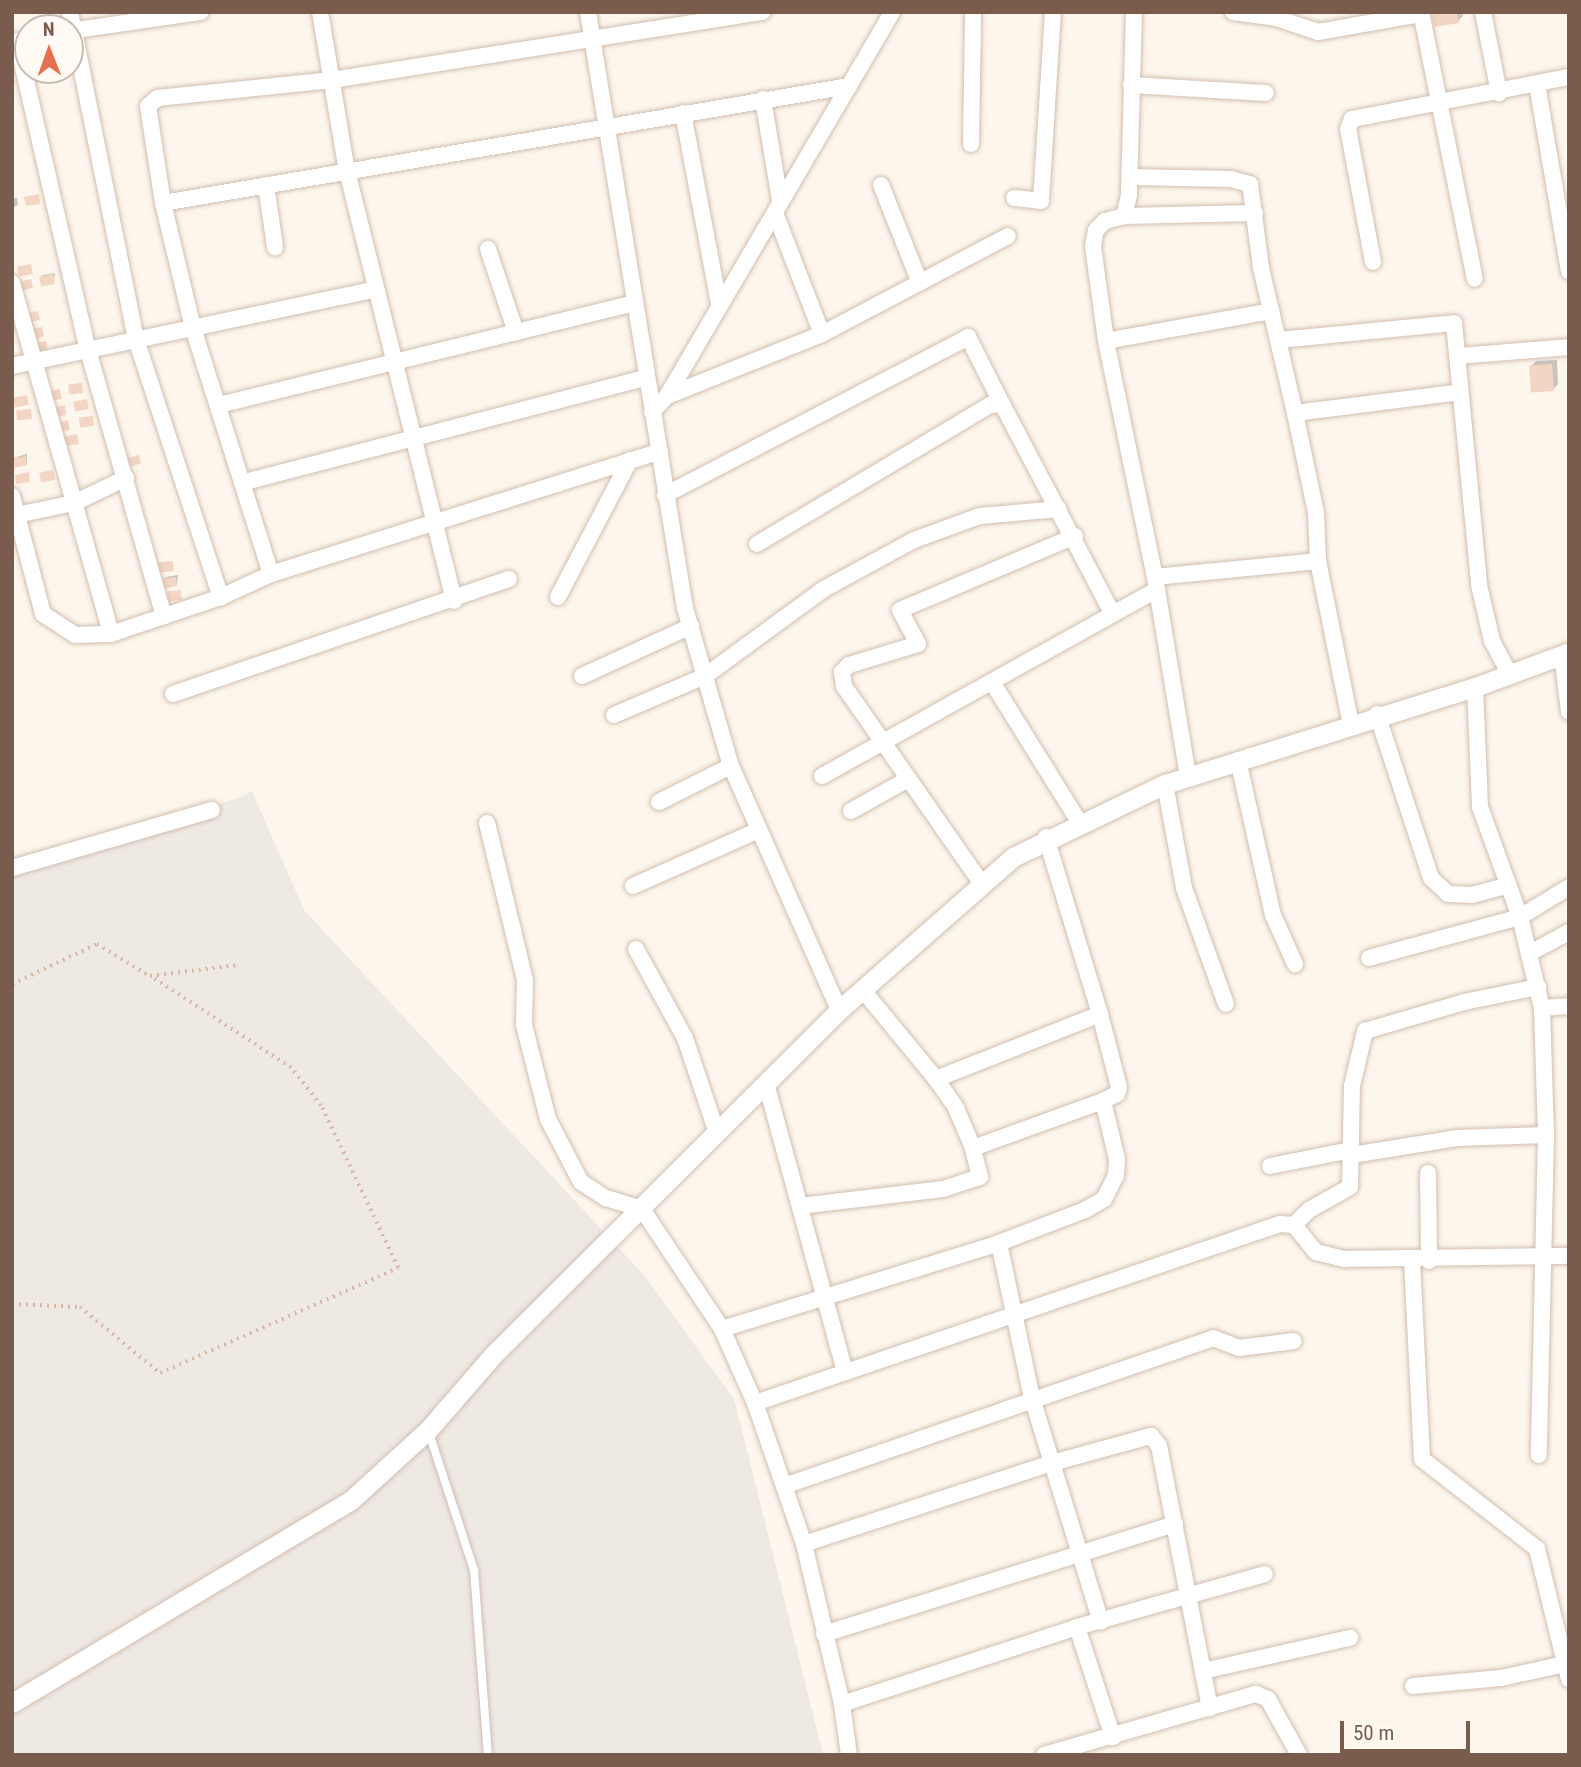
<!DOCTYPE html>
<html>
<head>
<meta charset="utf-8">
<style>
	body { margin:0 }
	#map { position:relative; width:1581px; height:1767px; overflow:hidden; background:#fdf6ec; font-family:"Roboto Condensed",sans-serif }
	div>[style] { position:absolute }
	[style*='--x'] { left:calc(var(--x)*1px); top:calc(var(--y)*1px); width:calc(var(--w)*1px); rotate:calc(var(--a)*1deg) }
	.industrial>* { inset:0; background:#efe9e4 }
	.shadow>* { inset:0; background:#0003 }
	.building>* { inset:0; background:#f3d5c3; transform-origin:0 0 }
	.path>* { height:3.5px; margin-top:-1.75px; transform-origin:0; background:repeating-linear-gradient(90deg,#d9b8a5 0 2px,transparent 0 7px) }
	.roads { filter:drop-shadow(0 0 2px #d1beb0) drop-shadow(0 0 2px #d1beb0) }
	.service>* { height:8px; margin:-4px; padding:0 4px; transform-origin:4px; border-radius:4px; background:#fff }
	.minor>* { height:16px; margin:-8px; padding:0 8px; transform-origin:8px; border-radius:8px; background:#fff }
	.tertiary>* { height:19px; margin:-9.5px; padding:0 9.5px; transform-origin:9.5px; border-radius:9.5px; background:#fff }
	span { translate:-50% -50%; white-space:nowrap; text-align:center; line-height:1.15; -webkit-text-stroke:5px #fffaf3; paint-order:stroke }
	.frame { position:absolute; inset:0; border:14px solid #7a5c4d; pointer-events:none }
	.north { position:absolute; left:14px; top:14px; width:70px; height:70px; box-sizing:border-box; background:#fffaf3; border:2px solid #cabbb1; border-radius:50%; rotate:359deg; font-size:19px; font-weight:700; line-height:28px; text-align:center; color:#7a5c4d }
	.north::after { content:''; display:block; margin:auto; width:24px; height:32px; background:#e76f51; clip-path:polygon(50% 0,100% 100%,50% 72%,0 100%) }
	.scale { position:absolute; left:1340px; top:1721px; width:130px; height:32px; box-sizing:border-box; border:4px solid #7a5c4d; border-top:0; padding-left:9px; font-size:21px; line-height:24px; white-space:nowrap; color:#7a5c4d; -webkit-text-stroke:5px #fffaf3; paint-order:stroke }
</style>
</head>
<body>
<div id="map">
	<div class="industrial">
		<i style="clip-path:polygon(252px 791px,304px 910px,644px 1275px,734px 1399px,823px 1755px,12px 1755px,12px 859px,239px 798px)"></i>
	</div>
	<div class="shadow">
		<i style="clip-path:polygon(1434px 12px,1462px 12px,1463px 16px,1458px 21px)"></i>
		<i style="clip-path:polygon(17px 198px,18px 205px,12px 208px,12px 199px)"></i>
		<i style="clip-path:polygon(55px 273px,54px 282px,41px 277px,43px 275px)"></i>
		<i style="clip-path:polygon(1557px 360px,1558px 384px,1553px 390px,1531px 366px,1536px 361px)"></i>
		<i style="clip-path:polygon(27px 454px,27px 464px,13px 459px,16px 457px)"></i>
		<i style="clip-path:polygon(178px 575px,177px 585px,164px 579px,166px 577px)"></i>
	</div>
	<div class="building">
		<i style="clip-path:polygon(1431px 12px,1457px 12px,1459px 23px,1434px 27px)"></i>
		<i style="clip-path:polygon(39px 194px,40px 204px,26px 206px,24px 197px)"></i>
		<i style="left:31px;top:264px;width:10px;height:14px;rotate:79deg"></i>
		<i style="left:53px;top:274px;width:10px;height:14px;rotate:79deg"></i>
		<i style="left:31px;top:279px;width:9px;height:14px;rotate:77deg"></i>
		<i style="left:38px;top:311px;width:9px;height:14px;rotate:77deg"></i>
		<i style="left:42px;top:327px;width:10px;height:14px;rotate:79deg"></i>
		<i style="left:46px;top:341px;width:10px;height:14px;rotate:79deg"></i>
		<i style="left:1552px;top:364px;width:27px;height:23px;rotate:86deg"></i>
		<i style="left:82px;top:383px;width:10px;height:14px;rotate:84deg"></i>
		<i style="left:60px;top:389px;width:10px;height:14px;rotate:79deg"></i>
		<i style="left:27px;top:395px;width:10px;height:14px;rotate:79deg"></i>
		<i style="left:87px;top:399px;width:10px;height:14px;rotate:79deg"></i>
		<i style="clip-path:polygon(65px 405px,66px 415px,52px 417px,50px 408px)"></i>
		<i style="left:31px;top:409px;width:10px;height:15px;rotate:84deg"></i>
		<i style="left:93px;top:416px;width:10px;height:14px;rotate:84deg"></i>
		<i style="left:68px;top:420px;width:10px;height:14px;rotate:79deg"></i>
		<i style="clip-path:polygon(77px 434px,79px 444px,64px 446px,63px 437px)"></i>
		<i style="left:139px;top:455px;width:9px;height:14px;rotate:77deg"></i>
		<i style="clip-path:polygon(26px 456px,27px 465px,13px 468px,12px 458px)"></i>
		<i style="left:53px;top:470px;width:10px;height:14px;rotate:79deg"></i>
		<i style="clip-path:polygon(29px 472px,30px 482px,16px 484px,15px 475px)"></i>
		<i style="left:173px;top:561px;width:10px;height:15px;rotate:84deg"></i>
		<i style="clip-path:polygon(176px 577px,177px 586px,163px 589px,162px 579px)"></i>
		<i style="left:181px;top:590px;width:10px;height:14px;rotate:84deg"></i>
	</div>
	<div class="path">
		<i style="--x:12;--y:984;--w:94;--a:-25.2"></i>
		<i style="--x:97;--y:944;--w:62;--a:31.1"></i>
		<i style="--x:150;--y:976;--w:88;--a:-7.2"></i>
		<i style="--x:12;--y:1304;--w:68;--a:2.5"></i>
		<i style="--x:80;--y:1307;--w:104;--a:39.5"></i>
		<i style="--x:160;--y:1373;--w:260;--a:-23.8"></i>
		<i style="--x:398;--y:1268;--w:179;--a:-115.4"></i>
		<i style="--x:321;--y:1106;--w:48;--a:-128.3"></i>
		<i style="--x:291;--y:1068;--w:168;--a:-146.9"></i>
	</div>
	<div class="roads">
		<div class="service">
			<i style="--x:428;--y:1430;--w:147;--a:71.8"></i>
			<i style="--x:474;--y:1570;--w:186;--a:85.7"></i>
		</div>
		<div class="minor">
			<i style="--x:70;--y:12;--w:334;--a:78.6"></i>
			<i style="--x:136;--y:339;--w:272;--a:71.8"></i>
			<i style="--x:320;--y:12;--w:161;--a:80.4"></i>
			<i style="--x:347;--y:171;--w:443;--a:76"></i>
			<i style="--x:588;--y:12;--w:604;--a:80.76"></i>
			<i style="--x:685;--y:608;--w:165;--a:73.8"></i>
			<i style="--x:731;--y:766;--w:267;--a:66.1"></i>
			<i style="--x:1134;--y:12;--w:183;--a:91.6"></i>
			<i style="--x:1129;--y:195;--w:22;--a:103"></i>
			<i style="--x:1124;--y:216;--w:20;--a:165"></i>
			<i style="--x:1105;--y:221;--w:13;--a:135"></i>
			<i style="--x:1096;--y:230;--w:16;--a:101"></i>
			<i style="--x:1093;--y:246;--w:96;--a:82.2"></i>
			<i style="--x:1106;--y:341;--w:241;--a:78.3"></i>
			<i style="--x:1155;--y:577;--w:203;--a:80.6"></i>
			<i style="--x:1233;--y:12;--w:43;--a:7.9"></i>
			<i style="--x:1276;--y:18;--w:44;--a:18.4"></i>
			<i style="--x:1318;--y:32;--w:105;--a:-9.9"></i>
			<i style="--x:1421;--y:12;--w:272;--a:78.6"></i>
			<i style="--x:1483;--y:12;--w:83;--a:78.8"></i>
			<i style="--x:70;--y:31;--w:132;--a:-8.3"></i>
			<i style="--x:17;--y:41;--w:317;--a:77.1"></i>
			<i style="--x:88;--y:350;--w:277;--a:74.1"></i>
			<i style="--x:1537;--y:84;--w:190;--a:80.3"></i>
			<i style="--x:1131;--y:85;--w:135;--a:3.4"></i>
			<i style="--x:763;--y:99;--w:103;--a:80.5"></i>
			<i style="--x:683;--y:113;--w:193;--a:79.3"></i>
			<i style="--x:971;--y:144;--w:132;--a:-89.1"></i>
			<i style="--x:1131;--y:177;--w:100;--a:1.1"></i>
			<i style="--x:1231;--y:179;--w:20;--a:15"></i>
			<i style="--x:1250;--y:184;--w:85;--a:82.5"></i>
			<i style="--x:1261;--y:268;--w:149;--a:76.8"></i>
			<i style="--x:1295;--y:413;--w:167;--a:-7.2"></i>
			<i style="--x:266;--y:185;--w:63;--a:81.7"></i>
			<i style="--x:881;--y:185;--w:105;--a:68.3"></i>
			<i style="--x:1014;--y:198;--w:27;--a:6"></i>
			<i style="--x:1041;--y:201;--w:189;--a:-86.4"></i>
			<i style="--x:163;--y:203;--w:696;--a:-9.68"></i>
			<i style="--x:1124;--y:216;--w:131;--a:-1.3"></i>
			<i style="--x:488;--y:249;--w:88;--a:71.4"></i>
			<i style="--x:1373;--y:262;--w:135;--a:-100.6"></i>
			<i style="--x:1348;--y:129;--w:11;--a:-68"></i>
			<i style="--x:1352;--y:119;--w:221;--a:-11"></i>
			<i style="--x:12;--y:283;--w:365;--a:74.2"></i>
			<i style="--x:822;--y:334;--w:210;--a:-27.8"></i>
			<i style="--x:1279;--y:340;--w:176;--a:-5.5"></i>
			<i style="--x:1454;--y:323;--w:263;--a:84.5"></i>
			<i style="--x:1479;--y:585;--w:57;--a:76.9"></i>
			<i style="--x:1492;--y:641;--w:38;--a:62"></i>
			<i style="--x:1106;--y:341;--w:168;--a:-10.3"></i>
			<i style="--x:1458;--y:356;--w:111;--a:-4.6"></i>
			<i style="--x:12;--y:366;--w:372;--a:-11.9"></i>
			<i style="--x:667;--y:396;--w:167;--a:-21.8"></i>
			<i style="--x:822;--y:334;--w:130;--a:-111.2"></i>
			<i style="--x:219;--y:405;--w:427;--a:-13.8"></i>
			<i style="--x:652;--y:412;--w:22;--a:-47"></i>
			<i style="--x:667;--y:396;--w:445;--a:-59.6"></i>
			<i style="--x:1295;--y:413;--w:102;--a:78.1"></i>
			<i style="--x:1316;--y:513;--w:48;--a:87.6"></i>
			<i style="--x:245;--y:482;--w:412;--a:-14.6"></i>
			<i style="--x:665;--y:495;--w:342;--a:-27.5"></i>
			<i style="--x:968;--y:337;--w:75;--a:63.1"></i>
			<i style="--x:12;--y:496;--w:122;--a:75.3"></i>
			<i style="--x:43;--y:614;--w:38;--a:33"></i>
			<i style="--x:75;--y:635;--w:36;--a:-2"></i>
			<i style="--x:111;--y:634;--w:116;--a:-18.6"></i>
			<i style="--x:221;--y:597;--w:55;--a:-24.7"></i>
			<i style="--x:271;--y:574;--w:408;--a:-17.5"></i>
			<i style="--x:17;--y:515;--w:58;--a:-11.9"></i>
			<i style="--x:74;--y:503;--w:58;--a:-25.7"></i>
			<i style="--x:757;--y:544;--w:271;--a:-30.8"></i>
			<i style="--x:990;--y:405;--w:12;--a:-5"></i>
			<i style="--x:1002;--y:404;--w:234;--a:62.2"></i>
			<i style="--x:271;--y:574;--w:258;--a:-107.6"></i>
			<i style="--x:193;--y:328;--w:129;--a:-103.5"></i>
			<i style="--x:163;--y:203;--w:98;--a:-98.8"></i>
			<i style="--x:148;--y:106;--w:13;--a:-39"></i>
			<i style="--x:158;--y:98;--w:175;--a:-5.9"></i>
			<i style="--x:332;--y:80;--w:436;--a:-9"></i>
			<i style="--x:1155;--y:577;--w:164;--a:-5.6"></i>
			<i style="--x:1318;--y:561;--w:166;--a:78.6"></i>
			<i style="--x:558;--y:597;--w:155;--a:-62.3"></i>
			<i style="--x:1562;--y:654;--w:58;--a:83.1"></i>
			<i style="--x:582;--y:676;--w:120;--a:-24.6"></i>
			<i style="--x:992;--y:682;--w:165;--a:58.1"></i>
			<i style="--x:1475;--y:687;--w:120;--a:87.6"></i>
			<i style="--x:1480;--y:807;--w:117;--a:70"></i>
			<i style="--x:1520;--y:917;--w:94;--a:76.4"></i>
			<i style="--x:1542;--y:1008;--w:127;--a:88.2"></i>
			<i style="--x:1546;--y:1135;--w:320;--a:91.3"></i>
			<i style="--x:173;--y:694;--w:355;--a:-18.9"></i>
			<i style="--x:1377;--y:714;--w:173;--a:71.8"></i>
			<i style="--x:1431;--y:878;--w:23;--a:43"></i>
			<i style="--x:1448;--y:894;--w:24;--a:2"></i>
			<i style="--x:1472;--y:895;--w:38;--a:-15"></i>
			<i style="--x:614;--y:715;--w:99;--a:-23.2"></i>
			<i style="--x:705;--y:676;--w:147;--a:-36.2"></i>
			<i style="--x:824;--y:589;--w:102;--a:-28.6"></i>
			<i style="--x:914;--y:540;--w:70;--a:-20"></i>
			<i style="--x:980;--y:516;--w:79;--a:-5.1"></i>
			<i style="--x:1238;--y:760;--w:159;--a:77.3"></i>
			<i style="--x:1273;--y:915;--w:54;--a:65.8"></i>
			<i style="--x:822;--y:776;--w:382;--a:-29.1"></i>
			<i style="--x:1165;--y:784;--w:106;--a:79.6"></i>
			<i style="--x:1184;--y:888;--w:123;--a:70.1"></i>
			<i style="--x:659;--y:802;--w:80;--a:-26.6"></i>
			<i style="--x:851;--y:811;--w:65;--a:-29.3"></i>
			<i style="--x:487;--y:823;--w:162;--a:76.4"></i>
			<i style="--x:525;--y:980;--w:45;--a:91.3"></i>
			<i style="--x:524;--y:1025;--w:97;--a:75.7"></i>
			<i style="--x:548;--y:1119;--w:71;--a:62.4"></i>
			<i style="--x:581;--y:1182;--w:30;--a:33"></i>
			<i style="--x:606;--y:1198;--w:38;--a:17"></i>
			<i style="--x:642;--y:1209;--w:144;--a:56.3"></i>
			<i style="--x:722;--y:1329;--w:81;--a:66"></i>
			<i style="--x:755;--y:1403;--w:149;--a:70.8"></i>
			<i style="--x:804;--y:1544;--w:164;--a:76.6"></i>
			<i style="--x:842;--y:1704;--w:51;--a:82.2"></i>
			<i style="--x:12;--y:868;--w:208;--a:-16.2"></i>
			<i style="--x:982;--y:884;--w:241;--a:-124.9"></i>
			<i style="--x:844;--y:686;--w:14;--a:-98"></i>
			<i style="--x:842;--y:672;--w:10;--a:-45"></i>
			<i style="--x:849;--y:665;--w:72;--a:-16.9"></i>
			<i style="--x:918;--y:644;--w:38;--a:-118"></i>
			<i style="--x:900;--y:610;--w:190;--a:-22.9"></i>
			<i style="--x:633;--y:886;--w:138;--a:-24"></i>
			<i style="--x:636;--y:949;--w:102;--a:61.2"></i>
			<i style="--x:685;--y:1038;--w:100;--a:71.4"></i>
			<i style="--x:1530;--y:953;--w:44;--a:-28.3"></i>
			<i style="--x:1369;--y:958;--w:156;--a:-15.2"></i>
			<i style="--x:1520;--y:917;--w:57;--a:-31.5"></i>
			<i style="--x:862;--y:989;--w:117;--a:50.6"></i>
			<i style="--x:936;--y:1079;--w:176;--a:-21.6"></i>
			<i style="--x:1100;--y:1014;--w:185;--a:-107"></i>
			<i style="--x:1542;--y:1008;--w:27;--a:-4"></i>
			<i style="--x:936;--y:1079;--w:35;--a:55"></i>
			<i style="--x:956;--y:1108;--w:43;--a:67"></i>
			<i style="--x:973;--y:1148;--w:138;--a:-19.9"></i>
			<i style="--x:1103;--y:1101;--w:16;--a:-27"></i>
			<i style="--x:1117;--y:1094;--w:7;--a:-74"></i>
			<i style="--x:1119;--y:1087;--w:75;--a:-104.6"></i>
			<i style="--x:766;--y:1083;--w:300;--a:74.7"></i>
			<i style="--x:1352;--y:1155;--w:106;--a:-9.2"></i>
			<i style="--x:1457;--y:1138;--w:89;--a:-1.9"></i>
			<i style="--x:1270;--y:1166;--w:83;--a:-11.2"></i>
			<i style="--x:1428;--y:1173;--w:88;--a:89.3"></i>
			<i style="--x:800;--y:1206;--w:144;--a:-6.8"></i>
			<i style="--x:943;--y:1189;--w:39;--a:-18"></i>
			<i style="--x:980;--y:1177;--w:30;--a:-104"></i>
			<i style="--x:1294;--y:1225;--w:21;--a:-45"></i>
			<i style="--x:1309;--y:1210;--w:47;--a:-29.3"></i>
			<i style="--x:1350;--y:1187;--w:101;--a:-88.9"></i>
			<i style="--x:1352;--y:1086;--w:57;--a:-76.7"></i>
			<i style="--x:1365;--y:1031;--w:103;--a:-16.3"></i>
			<i style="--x:1464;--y:1002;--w:76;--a:-11.5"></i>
			<i style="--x:999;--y:1243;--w:158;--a:78"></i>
			<i style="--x:1032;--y:1398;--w:234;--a:72.9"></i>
			<i style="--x:1412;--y:1261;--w:198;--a:87.1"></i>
			<i style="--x:1422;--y:1459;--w:146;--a:38"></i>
			<i style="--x:1537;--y:1549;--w:134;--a:76.2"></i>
			<i style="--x:722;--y:1329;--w:290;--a:-17.2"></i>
			<i style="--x:999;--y:1243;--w:92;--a:-21"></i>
			<i style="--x:1085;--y:1210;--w:22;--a:-30"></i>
			<i style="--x:1104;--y:1199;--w:27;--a:-63"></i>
			<i style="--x:1116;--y:1175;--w:16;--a:-86"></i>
			<i style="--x:1117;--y:1159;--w:60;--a:-103.6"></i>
			<i style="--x:755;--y:1403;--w:555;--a:-18.83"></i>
			<i style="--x:1280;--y:1224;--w:14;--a:4"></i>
			<i style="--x:1294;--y:1225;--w:35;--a:51"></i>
			<i style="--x:1316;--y:1252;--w:30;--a:14"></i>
			<i style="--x:1345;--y:1259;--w:224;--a:-0.8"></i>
			<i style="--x:784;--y:1486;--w:454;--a:-19"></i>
			<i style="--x:1213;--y:1338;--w:28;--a:21"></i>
			<i style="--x:1239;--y:1348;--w:55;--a:-7.3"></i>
			<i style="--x:804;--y:1544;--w:261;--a:-18.1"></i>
			<i style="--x:1052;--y:1463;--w:103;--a:-15.3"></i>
			<i style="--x:1151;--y:1436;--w:13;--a:51"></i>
			<i style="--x:1159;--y:1446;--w:267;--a:79"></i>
			<i style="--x:1077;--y:1627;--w:116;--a:71.9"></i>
			<i style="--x:824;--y:1634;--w:368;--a:-17.4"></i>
			<i style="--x:1203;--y:1671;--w:151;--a:-12.7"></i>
			<i style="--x:1413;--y:1686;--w:88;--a:-5.2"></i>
			<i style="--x:1501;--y:1678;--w:66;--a:-12.3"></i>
			<i style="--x:842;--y:1704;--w:247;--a:-18.1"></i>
			<i style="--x:1077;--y:1627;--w:195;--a:-15.7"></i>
			<i style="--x:1044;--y:1755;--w:221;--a:-16.1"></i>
			<i style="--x:1256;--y:1694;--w:13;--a:23"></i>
			<i style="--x:1268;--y:1699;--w:64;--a:61"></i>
		</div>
		<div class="tertiary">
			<i style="--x:12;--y:1703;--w:394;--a:-30.9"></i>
			<i style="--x:350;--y:1501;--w:105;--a:-42.3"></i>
			<i style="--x:428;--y:1430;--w:99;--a:-49.1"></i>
			<i style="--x:493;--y:1355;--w:489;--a:-44.9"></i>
			<i style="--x:839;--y:1010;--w:232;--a:-41.3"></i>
			<i style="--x:1013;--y:857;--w:169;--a:-25.7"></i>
			<i style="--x:1165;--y:784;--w:325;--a:-17.4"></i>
			<i style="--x:1475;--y:687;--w:100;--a:-20.4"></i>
		</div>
	</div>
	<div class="frame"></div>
	<div class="north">N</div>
	<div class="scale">50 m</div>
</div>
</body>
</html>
